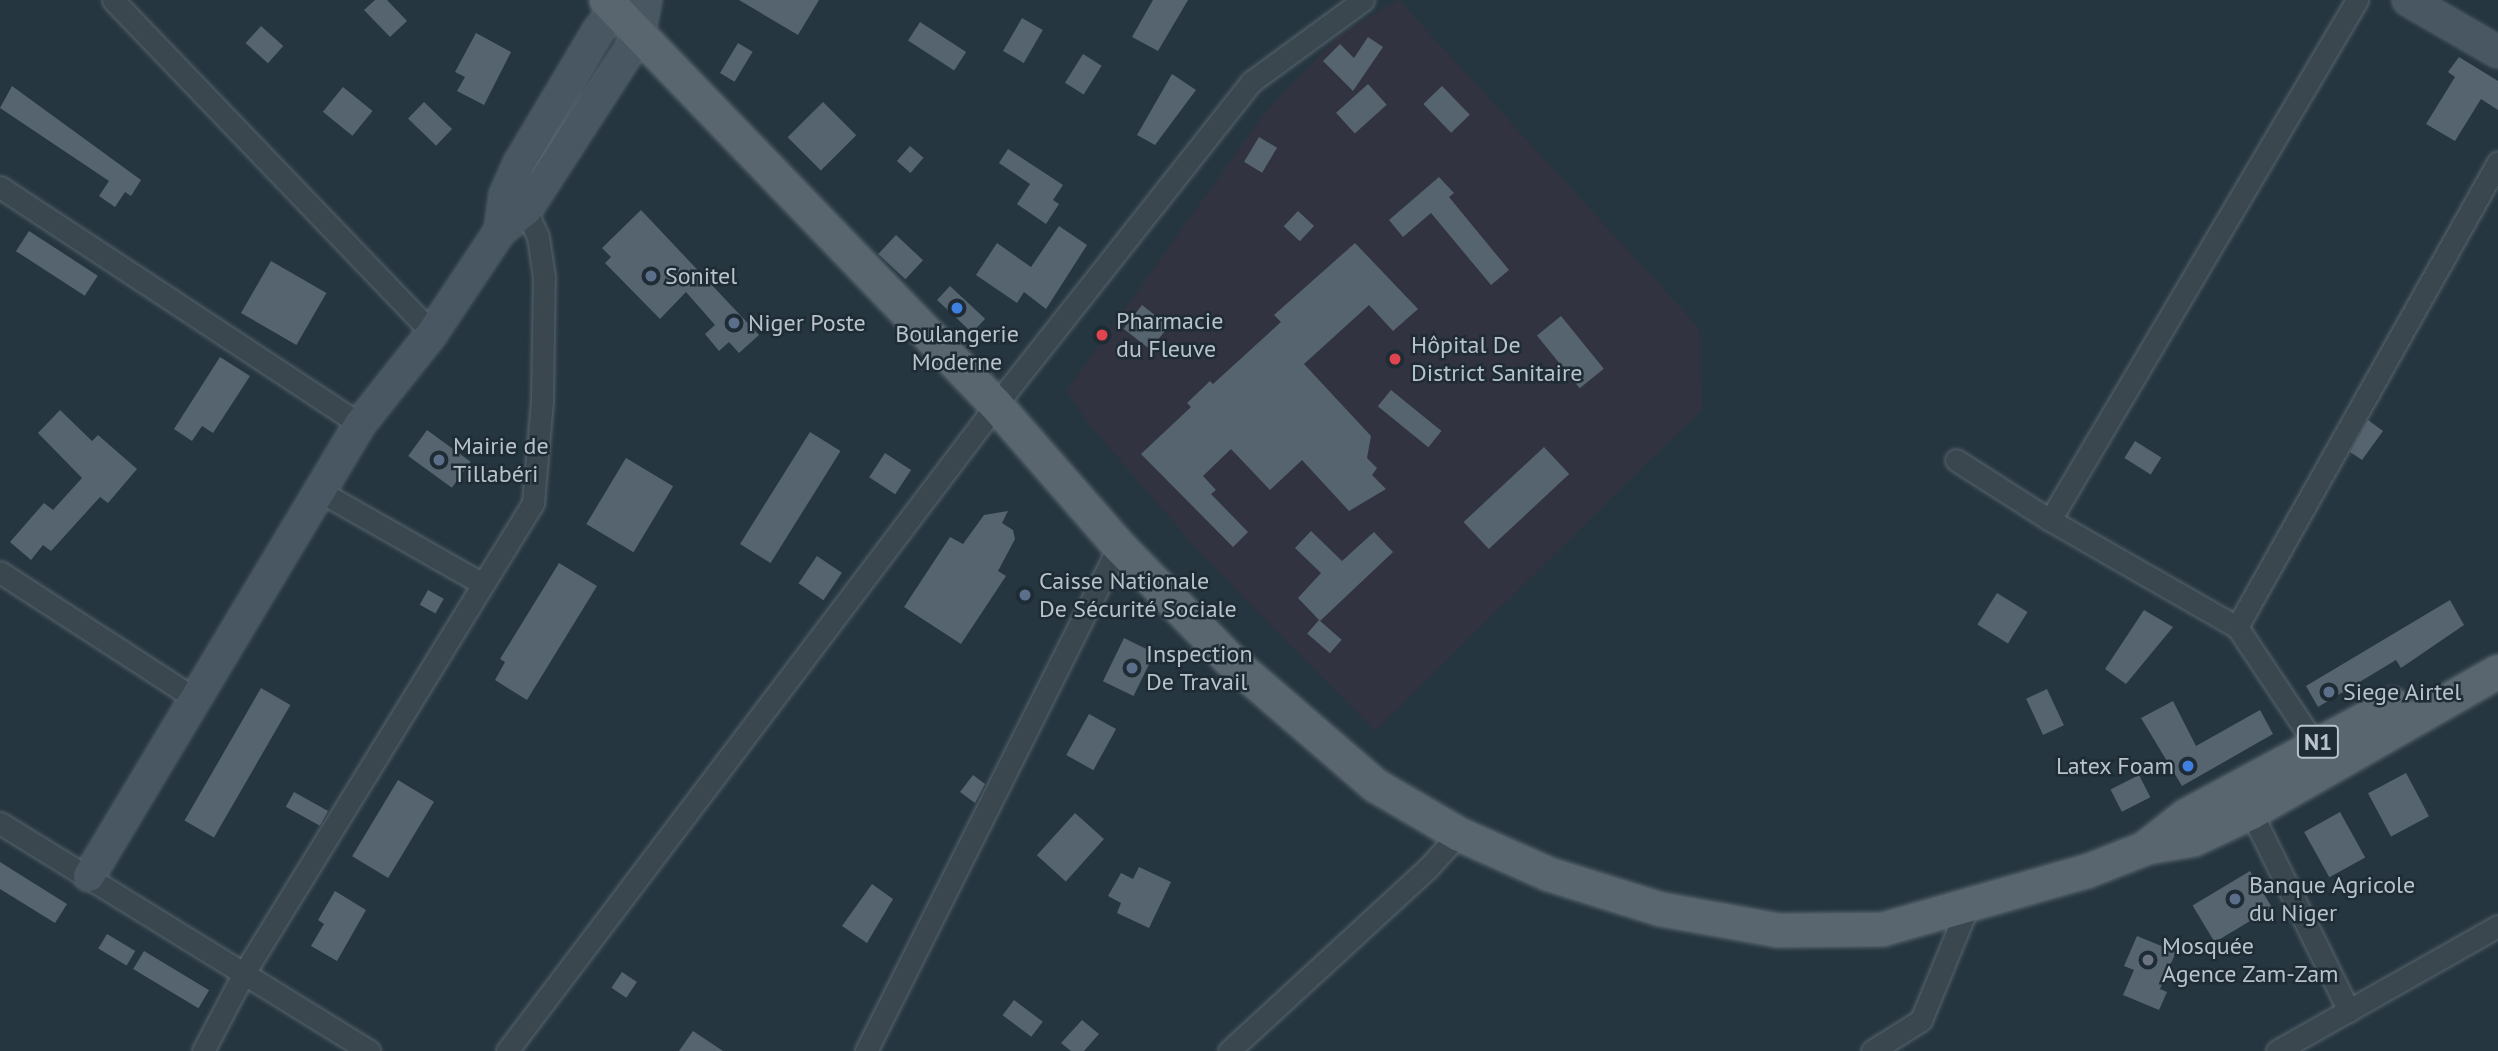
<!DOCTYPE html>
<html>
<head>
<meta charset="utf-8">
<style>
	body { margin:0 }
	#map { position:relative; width:2498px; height:1051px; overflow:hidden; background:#263640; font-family:"PT Sans",sans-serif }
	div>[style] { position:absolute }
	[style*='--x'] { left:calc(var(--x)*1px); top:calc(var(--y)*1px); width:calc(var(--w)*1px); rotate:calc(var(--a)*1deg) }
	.medical>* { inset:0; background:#323341 }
	.building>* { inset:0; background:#55646f; transform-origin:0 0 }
	.roads { filter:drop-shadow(0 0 2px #58656d) drop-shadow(0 0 2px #58656d) }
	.street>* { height:21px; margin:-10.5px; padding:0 10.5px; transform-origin:10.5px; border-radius:10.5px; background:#3b474f }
	.secondary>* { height:30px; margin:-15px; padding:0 15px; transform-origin:15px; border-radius:15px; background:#495762 }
	.primary>* { height:33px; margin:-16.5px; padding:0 16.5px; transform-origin:16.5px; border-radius:16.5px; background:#59666f }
	.dots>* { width:19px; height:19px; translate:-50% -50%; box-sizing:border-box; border:4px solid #1f2c35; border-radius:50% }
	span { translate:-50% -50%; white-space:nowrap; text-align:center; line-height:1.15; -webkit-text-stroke:5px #1f2c35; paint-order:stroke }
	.shield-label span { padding:2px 5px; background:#1f2c35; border:2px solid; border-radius:5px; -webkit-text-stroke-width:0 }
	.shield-label { font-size:23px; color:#b7c2ca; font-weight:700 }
	.poi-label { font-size:24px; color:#b7c2ca }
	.left { translate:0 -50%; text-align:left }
	.right { translate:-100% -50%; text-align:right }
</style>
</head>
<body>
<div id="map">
	<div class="medical">
		<i style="clip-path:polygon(1399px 0,1699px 328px,1702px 409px,1375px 731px,1204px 557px,1088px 423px,1067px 390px,1264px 114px,1340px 34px)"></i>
	</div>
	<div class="building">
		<i style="clip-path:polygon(375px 0,387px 0,407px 21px,390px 37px,364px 10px)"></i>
		<i style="clip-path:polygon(739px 0,819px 0,798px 35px)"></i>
		<i style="clip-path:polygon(1153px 0,1188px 0,1158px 51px,1132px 37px)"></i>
		<i style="left:1022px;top:18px;width:24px;height:38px;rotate:30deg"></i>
		<i style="left:920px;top:22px;width:55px;height:22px;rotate:33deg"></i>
		<i style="left:261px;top:26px;width:30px;height:23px;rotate:42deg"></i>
		<i style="clip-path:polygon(476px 33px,511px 52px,484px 105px,457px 91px,465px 77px,455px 72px)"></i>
		<i style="clip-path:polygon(1368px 37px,1383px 47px,1353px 91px,1323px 61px,1340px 44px,1354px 58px)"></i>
		<i style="left:738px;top:43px;width:17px;height:35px;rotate:31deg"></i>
		<i style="left:1083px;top:54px;width:22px;height:34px;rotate:32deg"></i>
		<i style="clip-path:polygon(2459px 57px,2498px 81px,2498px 110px,2481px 99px,2455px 141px,2426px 124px,2455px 77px,2448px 72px)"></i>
		<i style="clip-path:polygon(1172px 74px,1196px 90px,1155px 145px,1137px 135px)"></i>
		<i style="left:1368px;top:84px;width:28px;height:43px;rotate:48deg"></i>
		<i style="clip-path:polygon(12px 86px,141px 180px,131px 196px,125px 192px,115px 207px,99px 196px,109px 181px,0 108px)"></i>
		<i style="left:1442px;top:86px;width:40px;height:26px;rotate:46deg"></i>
		<i style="left:343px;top:87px;width:38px;height:32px;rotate:39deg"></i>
		<i style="left:424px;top:102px;width:39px;height:23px;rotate:44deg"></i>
		<i style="left:823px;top:102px;width:47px;height:50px;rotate:45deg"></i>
		<i style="left:1259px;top:137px;width:21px;height:29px;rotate:31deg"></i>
		<i style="left:910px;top:146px;width:18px;height:20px;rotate:41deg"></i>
		<i style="clip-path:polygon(1008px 149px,1063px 185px,1053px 200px,1059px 204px,1046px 224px,1017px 204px,1030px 184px,999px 163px)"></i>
		<i style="clip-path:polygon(1439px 177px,1454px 193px,1449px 197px,1509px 270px,1491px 285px,1431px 213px,1403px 237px,1389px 220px)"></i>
		<i style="clip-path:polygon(641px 210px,759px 335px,739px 353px,729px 342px,719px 351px,705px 334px,715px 325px,686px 292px,660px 319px,605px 263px,611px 257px,602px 248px)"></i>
		<i style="left:1298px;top:211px;width:22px;height:21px;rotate:43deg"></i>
		<i style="clip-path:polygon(1059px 226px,1087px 245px,1046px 309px,1024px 292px,1017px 303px,976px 275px,997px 243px,1031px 267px)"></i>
		<i style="left:29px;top:231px;width:82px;height:24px;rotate:33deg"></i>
		<i style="left:896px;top:235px;width:37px;height:26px;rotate:43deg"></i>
		<i style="clip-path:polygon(1355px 243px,1418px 309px,1393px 331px,1369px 305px,1304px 364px,1371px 436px,1367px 458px,1377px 468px,1372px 475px,1386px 489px,1349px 511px,1302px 460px,1270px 490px,1231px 449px,1203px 476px,1216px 490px,1211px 494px,1248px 532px,1233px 547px,1141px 454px,1191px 407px,1187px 403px,1210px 381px,1213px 384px,1281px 322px,1274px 315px)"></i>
		<i style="left:271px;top:261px;width:64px;height:60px;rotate:30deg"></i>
		<i style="left:950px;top:286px;width:48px;height:19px;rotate:43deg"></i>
		<i style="left:1142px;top:305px;width:34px;height:30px;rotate:38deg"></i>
		<i style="left:1561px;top:316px;width:68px;height:31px;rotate:51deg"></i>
		<i style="clip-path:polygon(220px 357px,250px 376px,213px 433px,202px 426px,192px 441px,174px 429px)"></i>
		<i style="left:1391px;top:390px;width:65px;height:21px;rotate:39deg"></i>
		<i style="clip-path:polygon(60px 410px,92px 441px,98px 435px,137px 469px,108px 503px,100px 497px,51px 551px,43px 545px,31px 560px,10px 542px,44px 503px,53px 510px,82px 478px,38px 433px)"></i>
		<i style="clip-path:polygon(2368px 420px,2383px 431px,2362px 460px,2350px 452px)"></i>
		<i style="left:427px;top:430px;width:54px;height:32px;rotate:36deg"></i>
		<i style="left:810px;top:432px;width:36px;height:132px;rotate:32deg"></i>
		<i style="left:2135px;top:441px;width:31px;height:20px;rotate:32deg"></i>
		<i style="left:1544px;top:447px;width:37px;height:110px;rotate:47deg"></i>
		<i style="left:885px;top:453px;width:31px;height:29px;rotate:33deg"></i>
		<i style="left:626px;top:458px;width:55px;height:77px;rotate:31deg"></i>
		<i style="clip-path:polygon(1008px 511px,1002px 523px,1013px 530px,1015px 539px,998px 571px,1006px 576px,961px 644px,904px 607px,950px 537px,963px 544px,984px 515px)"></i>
		<i style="clip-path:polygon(1311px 531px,1342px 561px,1374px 532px,1393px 552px,1320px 621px,1298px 598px,1321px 573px,1295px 548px)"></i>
		<i style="left:817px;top:556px;width:30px;height:33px;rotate:34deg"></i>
		<i style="clip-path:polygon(559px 563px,597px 586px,527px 700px,495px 680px,505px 662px,500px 659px)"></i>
		<i style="left:428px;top:590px;width:18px;height:17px;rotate:29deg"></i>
		<i style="left:1997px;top:593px;width:36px;height:37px;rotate:32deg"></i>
		<i style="clip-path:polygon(2450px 600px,2464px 625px,2401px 668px,2396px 660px,2318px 707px,2306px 686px)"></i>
		<i style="clip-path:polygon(2144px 610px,2173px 627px,2126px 684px,2105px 669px)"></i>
		<i style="left:1319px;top:620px;width:30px;height:18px;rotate:41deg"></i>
		<i style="left:1124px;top:638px;width:34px;height:48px;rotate:26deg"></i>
		<i style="left:261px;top:688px;width:34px;height:153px;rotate:30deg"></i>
		<i style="left:2047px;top:689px;width:40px;height:23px;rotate:65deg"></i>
		<i style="clip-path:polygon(2173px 701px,2196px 746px,2260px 710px,2273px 734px,2182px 786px,2141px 718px)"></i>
		<i style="left:1089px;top:714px;width:31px;height:47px;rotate:29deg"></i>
		<i style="left:2406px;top:773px;width:49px;height:43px;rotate:62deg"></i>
		<i style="clip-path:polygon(973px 775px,985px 784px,975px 803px,960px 792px)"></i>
		<i style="left:2139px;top:775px;width:25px;height:32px;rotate:63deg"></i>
		<i style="left:398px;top:780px;width:42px;height:89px;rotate:31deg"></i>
		<i style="left:294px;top:792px;width:39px;height:17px;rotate:29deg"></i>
		<i style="left:2340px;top:812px;width:52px;height:41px;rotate:61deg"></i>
		<i style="left:1075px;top:813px;width:39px;height:57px;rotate:42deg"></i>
		<i style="clip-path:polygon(0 862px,67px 904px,55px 923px,0 889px)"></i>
		<i style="clip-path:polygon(1139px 867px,1171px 882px,1149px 928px,1117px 913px,1121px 903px,1108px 896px,1121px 873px,1133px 879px)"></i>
		<i style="left:2250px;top:871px;width:43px;height:67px;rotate:59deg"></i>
		<i style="clip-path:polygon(872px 884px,893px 899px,867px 943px,842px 926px)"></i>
		<i style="clip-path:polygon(335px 891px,366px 910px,337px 961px,311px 946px,324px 924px,318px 920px)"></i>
		<i style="left:107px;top:934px;width:33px;height:17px;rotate:31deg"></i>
		<i style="clip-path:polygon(2137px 936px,2176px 952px,2160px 989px,2167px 992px,2159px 1010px,2123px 995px,2134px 970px,2124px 966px)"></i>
		<i style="left:144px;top:951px;width:76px;height:21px;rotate:31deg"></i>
		<i style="left:622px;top:972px;width:18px;height:19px;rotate:34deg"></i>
		<i style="left:1014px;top:1000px;width:36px;height:19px;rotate:37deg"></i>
		<i style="clip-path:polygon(1082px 1020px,1099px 1034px,1084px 1051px,1071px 1051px,1061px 1043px)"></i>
		<i style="clip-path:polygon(693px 1031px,723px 1051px,679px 1051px)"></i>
	</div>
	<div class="roads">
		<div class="street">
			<i style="--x:113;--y:0;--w:461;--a:46.2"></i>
			<i style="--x:0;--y:187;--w:431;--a:33.4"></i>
			<i style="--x:1956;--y:460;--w:112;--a:32.6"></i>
			<i style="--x:2050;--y:520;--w:215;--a:29.8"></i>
			<i style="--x:2237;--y:627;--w:141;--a:56.3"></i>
			<i style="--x:321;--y:492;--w:186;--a:29.6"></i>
			<i style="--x:2050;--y:520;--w:604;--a:-59.44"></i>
			<i style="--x:0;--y:572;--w:235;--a:33"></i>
			<i style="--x:2237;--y:627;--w:533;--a:-60.69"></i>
			<i style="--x:2251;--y:812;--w:222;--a:63.8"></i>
			<i style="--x:0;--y:823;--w:434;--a:31.7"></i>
			<i style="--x:203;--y:1051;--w:88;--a:-62.3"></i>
			<i style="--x:244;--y:973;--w:552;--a:-58.41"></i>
			<i style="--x:533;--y:503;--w:103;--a:-85"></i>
			<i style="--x:542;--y:400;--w:123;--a:-89.1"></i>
			<i style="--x:544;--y:277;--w:40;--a:-98.5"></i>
			<i style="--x:538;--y:237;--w:30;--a:-114"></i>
			<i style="--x:526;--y:210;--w:14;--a:-144"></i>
			<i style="--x:507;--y:1051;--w:810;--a:-52.88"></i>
			<i style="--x:996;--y:405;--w:412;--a:-51.7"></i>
			<i style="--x:1251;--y:82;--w:139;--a:-36.2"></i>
			<i style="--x:866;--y:1051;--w:565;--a:-63.39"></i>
			<i style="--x:1229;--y:1051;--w:269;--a:-42.6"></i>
			<i style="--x:1427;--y:869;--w:47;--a:-47.6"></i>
			<i style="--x:1872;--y:1051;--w:58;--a:-32.3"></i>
			<i style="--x:1921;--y:1020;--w:123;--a:-67.6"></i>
			<i style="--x:2277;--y:1051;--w:254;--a:-29.5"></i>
		</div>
		<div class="secondary">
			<i style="--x:2408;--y:0;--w:104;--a:30"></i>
			<i style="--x:500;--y:231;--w:36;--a:-82"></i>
			<i style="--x:505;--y:195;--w:36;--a:-66"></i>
			<i style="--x:520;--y:162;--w:152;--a:-59.2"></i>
			<i style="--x:598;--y:31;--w:28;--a:-52"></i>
			<i style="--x:615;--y:9;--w:19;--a:-28"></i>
			<i style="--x:89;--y:876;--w:527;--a:-59.05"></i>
			<i style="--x:360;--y:424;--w:116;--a:-51.6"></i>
			<i style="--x:432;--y:333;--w:123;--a:-56.3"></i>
			<i style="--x:500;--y:231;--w:33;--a:-39"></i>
			<i style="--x:526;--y:210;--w:208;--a:-57.1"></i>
			<i style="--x:639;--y:35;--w:36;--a:-79"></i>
		</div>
		<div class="primary">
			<i style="--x:606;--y:0;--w:562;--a:46.08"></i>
			<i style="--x:996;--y:405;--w:187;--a:48.9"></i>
			<i style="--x:1119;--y:546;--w:158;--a:45.8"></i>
			<i style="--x:1229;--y:659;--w:193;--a:40.8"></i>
			<i style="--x:1375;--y:785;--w:97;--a:30.3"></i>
			<i style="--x:1459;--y:834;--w:98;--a:24"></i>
			<i style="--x:1549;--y:874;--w:117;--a:17.4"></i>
			<i style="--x:1661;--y:909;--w:119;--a:10.2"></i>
			<i style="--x:1778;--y:930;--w:104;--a:-0.6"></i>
			<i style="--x:1882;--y:929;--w:212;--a:-15.9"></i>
			<i style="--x:2086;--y:871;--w:66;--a:-21.5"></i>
			<i style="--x:2147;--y:847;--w:47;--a:-9.9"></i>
			<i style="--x:2193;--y:839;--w:64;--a:-25"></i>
			<i style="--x:2251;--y:812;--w:284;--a:-29.7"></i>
			<i style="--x:2148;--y:845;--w:48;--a:-38.3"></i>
			<i style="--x:2186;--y:815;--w:234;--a:-28.3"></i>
		</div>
	</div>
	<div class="dots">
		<i style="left:651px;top:276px;background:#5c6f8a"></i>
		<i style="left:957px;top:308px;background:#3f7fe0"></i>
		<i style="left:734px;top:323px;background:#5c6f8a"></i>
		<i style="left:1102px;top:335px;background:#e0444e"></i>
		<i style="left:1395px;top:359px;background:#e0444e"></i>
		<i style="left:439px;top:460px;background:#5c6f8a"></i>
		<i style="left:1025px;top:595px;background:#5c6f8a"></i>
		<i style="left:1132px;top:668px;background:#5c6f8a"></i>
		<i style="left:2329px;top:692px;background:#5c6f8a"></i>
		<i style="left:2188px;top:766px;background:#3f7fe0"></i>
		<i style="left:2235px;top:899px;background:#5c6f8a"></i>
		<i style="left:2148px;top:960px;background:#6b7280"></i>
	</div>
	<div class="shield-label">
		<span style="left:2318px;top:742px">N1</span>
	</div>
	<div class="poi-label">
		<span class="left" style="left:665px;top:276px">Sonitel</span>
		<span class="left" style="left:1116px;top:335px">Pharmacie<br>du Fleuve</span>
		<span class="left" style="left:748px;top:323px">Niger Poste</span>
		<span style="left:957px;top:348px">Boulangerie<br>Moderne</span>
		<span class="left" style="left:1411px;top:359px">Hôpital De<br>District Sanitaire</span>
		<span class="left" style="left:453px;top:460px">Mairie de<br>Tillabéri</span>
		<span class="left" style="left:1039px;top:595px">Caisse Nationale<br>De Sécurité Sociale</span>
		<span class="left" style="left:1146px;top:668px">Inspection<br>De Travail</span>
		<span class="left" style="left:2343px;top:692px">Siege Airtel</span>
		<span class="right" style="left:2174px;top:766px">Latex Foam</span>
		<span class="left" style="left:2249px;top:899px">Banque Agricole<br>du Niger</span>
		<span class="left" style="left:2162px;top:960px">Mosquée<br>Agence Zam-Zam</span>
	</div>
</div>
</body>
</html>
